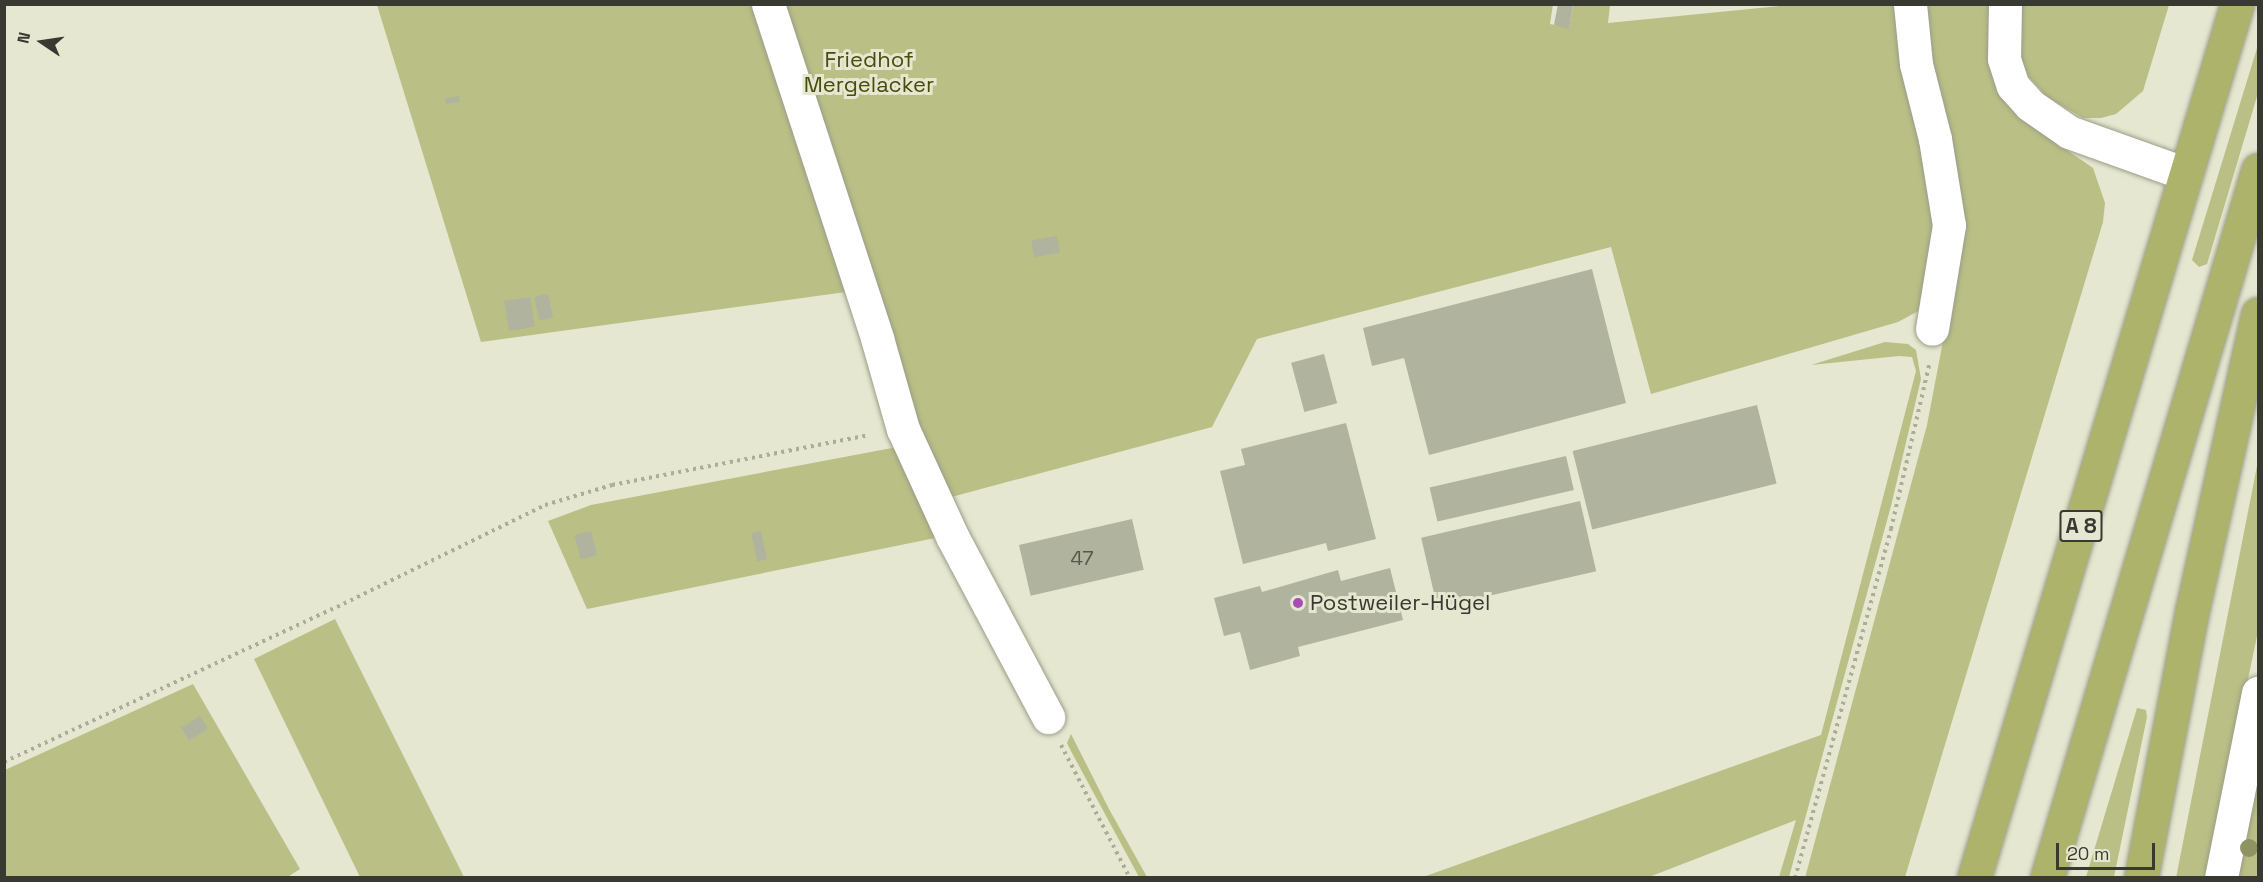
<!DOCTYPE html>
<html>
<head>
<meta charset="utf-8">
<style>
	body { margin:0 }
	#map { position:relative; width:2263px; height:882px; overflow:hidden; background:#e5e7d0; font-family:"Space Grotesk",sans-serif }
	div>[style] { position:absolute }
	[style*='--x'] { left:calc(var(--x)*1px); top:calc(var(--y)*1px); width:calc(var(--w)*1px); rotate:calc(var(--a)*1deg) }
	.green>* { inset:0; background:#babf85 }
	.building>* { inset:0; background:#b0b39d; transform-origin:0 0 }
	.path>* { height:4px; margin-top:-2px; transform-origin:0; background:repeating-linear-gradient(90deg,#abad9b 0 3px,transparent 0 7.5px) }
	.roads { filter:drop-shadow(0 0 2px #9a9d88) drop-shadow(0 0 2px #9a9d88) }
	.minor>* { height:33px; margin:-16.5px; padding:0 16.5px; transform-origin:16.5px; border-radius:16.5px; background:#fff }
	.highway>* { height:33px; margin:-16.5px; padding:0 16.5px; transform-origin:16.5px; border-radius:16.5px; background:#adb36a }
	.trees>* { width:18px; height:18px; margin:-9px; border-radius:50%; background:#8f9263 }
	.dots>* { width:16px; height:16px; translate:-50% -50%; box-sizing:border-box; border:3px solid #e5e7d0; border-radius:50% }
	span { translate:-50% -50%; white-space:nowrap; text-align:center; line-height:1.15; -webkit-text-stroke:6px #e5e7d0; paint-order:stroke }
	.number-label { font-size:20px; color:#56584b }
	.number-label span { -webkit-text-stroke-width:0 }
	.shield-label span { padding:2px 4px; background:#e5e7d0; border:2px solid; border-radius:4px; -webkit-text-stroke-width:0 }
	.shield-label { font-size:21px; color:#383930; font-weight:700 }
	.park-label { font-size:22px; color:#494c0a }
	.poi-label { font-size:22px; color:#383930 }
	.left { translate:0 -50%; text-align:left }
	.frame { position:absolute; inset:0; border:6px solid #383930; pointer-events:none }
	.north { position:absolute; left:12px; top:12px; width:60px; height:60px; -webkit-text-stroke:4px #e5e7d0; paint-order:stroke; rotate:283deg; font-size:16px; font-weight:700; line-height:24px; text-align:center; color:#383930 }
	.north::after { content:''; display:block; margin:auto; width:21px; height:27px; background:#383930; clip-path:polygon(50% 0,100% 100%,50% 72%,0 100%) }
	.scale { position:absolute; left:2056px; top:843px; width:99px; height:27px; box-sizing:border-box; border:3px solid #383930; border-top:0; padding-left:8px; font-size:18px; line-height:21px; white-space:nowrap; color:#383930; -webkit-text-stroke:4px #e5e7d0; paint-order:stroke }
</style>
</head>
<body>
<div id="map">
	<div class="green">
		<i style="clip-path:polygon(1553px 4px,1550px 24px,1569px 28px,1573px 5px,1610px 5px,1608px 23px,1789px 5px,1901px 5px,1940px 203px,1922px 309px,1898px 322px,1651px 394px,1611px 247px,1257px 339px,1212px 427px,944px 499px,776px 5px)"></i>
		<i style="clip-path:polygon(377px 5px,760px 5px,853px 291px,481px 342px)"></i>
		<i style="clip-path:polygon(1920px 5px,1991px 5px,2026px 122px,2093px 168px,2105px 203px,2103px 222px,1905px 877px,1805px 878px,1927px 425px,1953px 289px)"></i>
		<i style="clip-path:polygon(2020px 5px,2169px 5px,2143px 91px,2116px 114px,2101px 118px,2083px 118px,2047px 97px,2029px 77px,2020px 56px)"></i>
		<i style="clip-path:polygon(2258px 45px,2258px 93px,2207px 264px,2199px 267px,2192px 260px)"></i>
		<i style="clip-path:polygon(1885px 342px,1908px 344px,1916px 350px,1921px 379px,1891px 506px,1789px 877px,1779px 877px,1796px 820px,1649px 877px,1423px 877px,1821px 735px,1916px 371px,1912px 357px,1899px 356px,1811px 365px)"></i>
		<i style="clip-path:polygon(892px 448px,904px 451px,940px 537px,587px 609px,548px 521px,591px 505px)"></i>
		<i style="clip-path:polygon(2258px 461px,2258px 631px,2207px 877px,2176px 878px)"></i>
		<i style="clip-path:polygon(335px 619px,464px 877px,360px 877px,254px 659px)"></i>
		<i style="clip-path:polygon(193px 684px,300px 869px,286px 878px,5px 878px,5px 770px)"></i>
		<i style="clip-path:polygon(2137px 708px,2146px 710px,2147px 717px,2114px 877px,2086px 877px)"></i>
		<i style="clip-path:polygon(1071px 734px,1109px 809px,1147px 877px,1139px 877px,1072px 753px,1067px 743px)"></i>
		<i style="clip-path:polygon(2258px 752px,2258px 877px,2233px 878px)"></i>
	</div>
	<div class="building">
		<i style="clip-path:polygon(1558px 4px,1573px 4px,1569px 29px,1554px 25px)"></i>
		<i style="left:459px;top:96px;width:6px;height:14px;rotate:81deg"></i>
		<i style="left:1057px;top:236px;width:17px;height:26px;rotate:80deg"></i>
		<i style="clip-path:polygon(1592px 269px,1626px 403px,1429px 455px,1404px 358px,1372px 366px,1363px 328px)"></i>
		<i style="left:548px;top:294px;width:24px;height:14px;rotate:78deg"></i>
		<i style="left:530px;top:297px;width:30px;height:26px;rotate:81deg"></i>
		<i style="left:1324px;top:354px;width:51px;height:34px;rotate:75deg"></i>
		<i style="left:1757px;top:405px;width:81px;height:190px;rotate:76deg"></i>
		<i style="clip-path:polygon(1346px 423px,1376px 539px,1328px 551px,1326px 543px,1243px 564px,1220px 471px,1245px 465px,1241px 449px)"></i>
		<i style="left:1566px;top:456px;width:35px;height:140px;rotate:77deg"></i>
		<i style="left:1580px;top:501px;width:72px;height:163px;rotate:77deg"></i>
		<i style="left:1132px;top:519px;width:52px;height:116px;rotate:77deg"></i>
		<i style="left:591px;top:531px;width:25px;height:17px;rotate:76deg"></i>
		<i style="left:761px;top:531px;width:29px;height:10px;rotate:78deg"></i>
		<i style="clip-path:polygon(1390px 568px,1403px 620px,1298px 647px,1300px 656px,1250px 670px,1240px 632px,1224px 636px,1214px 598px,1260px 586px,1262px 592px,1338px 570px,1341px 581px)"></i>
		<i style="left:200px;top:716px;width:15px;height:22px;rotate:58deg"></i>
	</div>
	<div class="path">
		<i style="--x:1061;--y:745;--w:150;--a:62.6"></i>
		<i style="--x:4;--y:762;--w:367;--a:-25"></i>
		<i style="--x:337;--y:607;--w:232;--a:-26.1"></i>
		<i style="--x:545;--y:505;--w:70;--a:-16.6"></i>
		<i style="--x:612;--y:485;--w:262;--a:-11"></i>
		<i style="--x:1795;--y:878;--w:362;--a:-74.6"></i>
		<i style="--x:1891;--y:529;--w:171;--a:-76.9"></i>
	</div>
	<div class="roads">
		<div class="minor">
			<i style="--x:768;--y:4;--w:351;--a:71.9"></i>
			<i style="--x:877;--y:338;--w:95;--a:74.1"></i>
			<i style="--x:903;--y:429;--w:120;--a:65.4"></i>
			<i style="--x:953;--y:538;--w:203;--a:62"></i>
			<i style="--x:1910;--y:4;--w:60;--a:84.3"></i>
			<i style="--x:1916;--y:64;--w:77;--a:75.8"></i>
			<i style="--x:1935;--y:139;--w:87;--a:80.8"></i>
			<i style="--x:1949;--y:225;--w:105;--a:99.3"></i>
			<i style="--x:2005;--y:4;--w:55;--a:91"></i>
			<i style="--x:2004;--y:59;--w:28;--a:72"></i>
			<i style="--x:2013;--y:86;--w:25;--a:48"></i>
			<i style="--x:2030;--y:105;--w:47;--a:34.7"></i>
			<i style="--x:2069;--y:132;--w:124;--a:19.7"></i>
			<i style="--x:2221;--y:878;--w:189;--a:-78.7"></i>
		</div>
		<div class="highway">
			<i style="--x:1974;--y:878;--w:913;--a:-73.25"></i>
			<i style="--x:2047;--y:878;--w:739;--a:-73.4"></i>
			<i style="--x:2141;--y:878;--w:272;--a:-79.2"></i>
			<i style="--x:2192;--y:611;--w:304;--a:-77.5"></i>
		</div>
	</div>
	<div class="trees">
		<i style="left:2249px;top:848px"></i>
	</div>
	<div class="dots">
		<i style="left:1298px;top:603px;background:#a94cb6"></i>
	</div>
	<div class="number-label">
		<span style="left:1082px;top:558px">47</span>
	</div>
	<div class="shield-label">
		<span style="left:2081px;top:526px">A 8</span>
	</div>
	<div class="park-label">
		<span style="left:869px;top:72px">Friedhof<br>Mergelacker</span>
	</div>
	<div class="poi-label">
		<span class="left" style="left:1310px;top:603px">Postweiler-Hügel</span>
	</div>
	<div class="frame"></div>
	<div class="north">N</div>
	<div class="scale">20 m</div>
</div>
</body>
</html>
